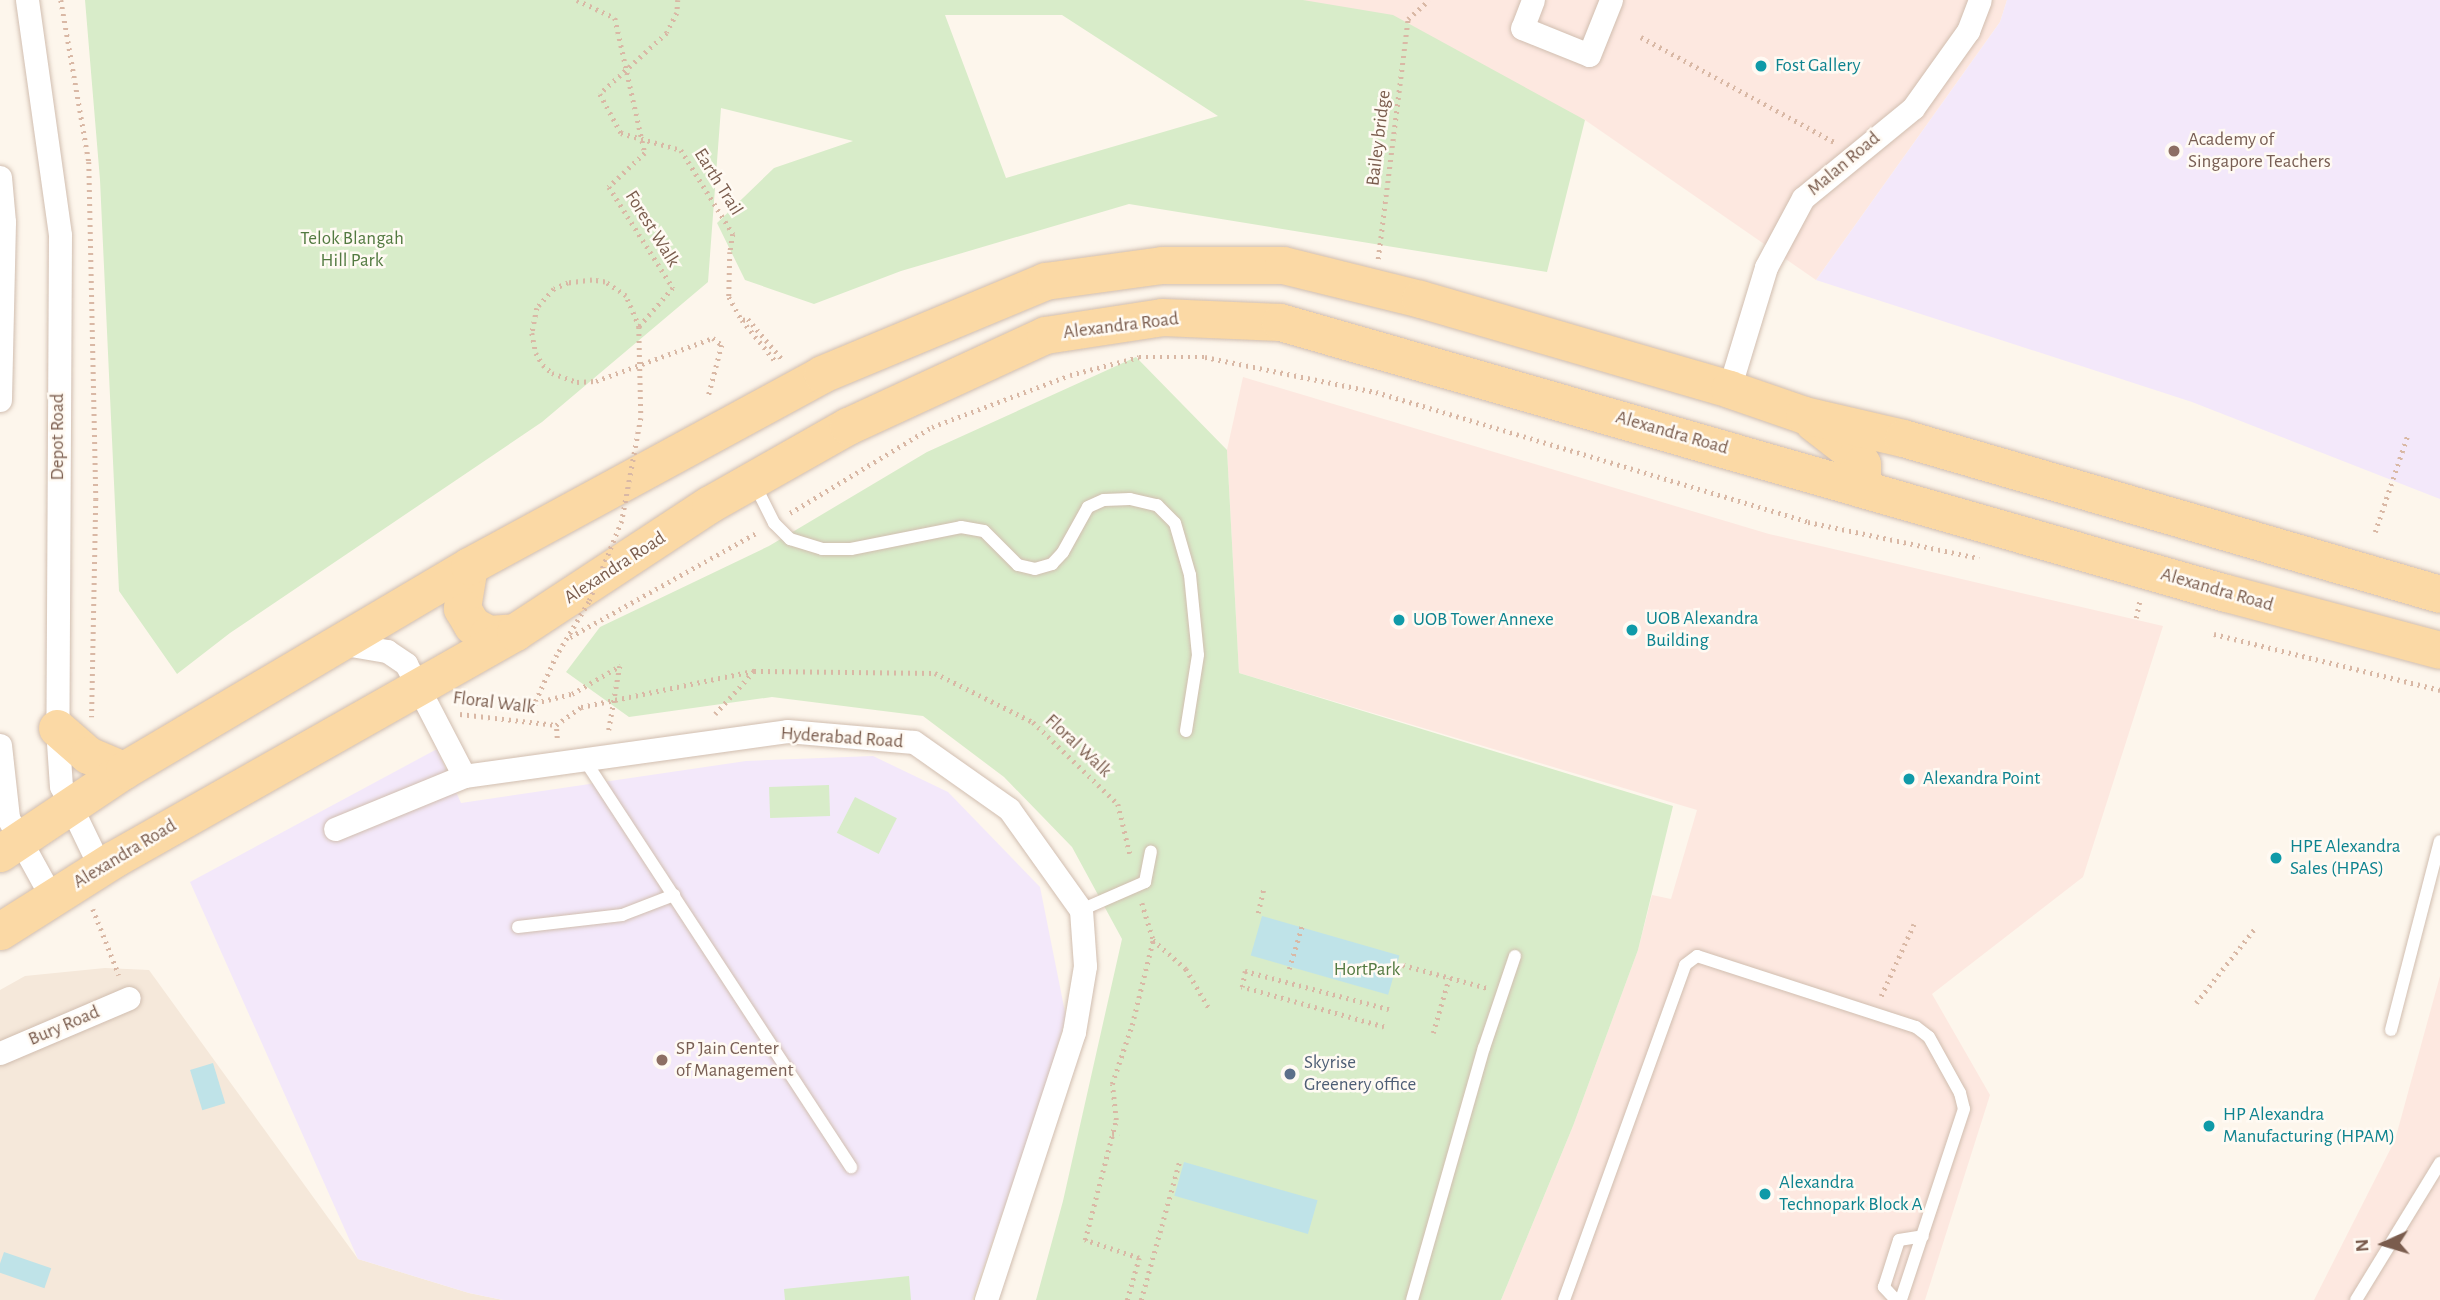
<!DOCTYPE html>
<html>
<head>
<meta charset="utf-8">
<style>
	body { margin:0 }
	#map { position:relative; width:2440px; height:1300px; overflow:hidden; background:#fdf6ec; font-family:"Alegreya Sans",sans-serif }
	div>[style] { position:absolute }
	[style*='--x'] { left:calc(var(--x)*1px); top:calc(var(--y)*1px); width:calc(var(--w)*1px); rotate:calc(var(--a)*1deg) }
	.residential>* { inset:0; background:#f5e8da }
	.commercial>* { inset:0; background:#fde8e0 }
	.education>* { inset:0; background:#f3e8fa }
	.green>* { inset:0; background:#d8ecc9; transform-origin:0 0 }
	.water>* { inset:0; background:#bfe3e8; transform-origin:0 0 }
	.path>* { height:4.5px; margin-top:-2.25px; transform-origin:0; background:repeating-linear-gradient(90deg,#d9b8a5 0 2px,transparent 0 7px) }
	.roads { filter:drop-shadow(0 0 2px #d1beb0) drop-shadow(0 0 2px #d1beb0) }
	.lane>* { height:12px; margin:-6px; padding:0 6px; transform-origin:6px; border-radius:6px; background:#fff }
	.street>* { height:23px; margin:-11.5px; padding:0 11.5px; transform-origin:11.5px; border-radius:11.5px; background:#fff }
	.primary>* { height:37px; margin:-18.5px; padding:0 18.5px; transform-origin:18.5px; border-radius:18.5px; background:#fbd9a5 }
	.path-bridge>* { height:4.5px; margin-top:-2.25px; transform-origin:0; background:repeating-linear-gradient(90deg,#d9b8a5 0 2px,transparent 0 7px) }
	.dots>* { width:19px; height:19px; translate:-50% -50%; box-sizing:border-box; border:4px solid #fffaf3; border-radius:50% }
	span { translate:-50% -50%; white-space:nowrap; text-align:center; line-height:1.15; -webkit-text-stroke:5px #fffaf3; paint-order:stroke }
	.culture-label { font-size:19px; color:#0d838f }
	.left { translate:0 -50%; text-align:left }
	.street-label { font-size:19px; color:#7a5c4d }
	.education-label { font-size:19px; color:#785e54 }
	.park-label { font-size:19px; color:#537a41 }
	.service-label { font-size:19px; color:#4e5e75 }
	.north { position:absolute; left:2349px; top:1209px; width:70px; height:70px; -webkit-text-stroke:5px #fffaf3; paint-order:stroke; rotate:266deg; font-size:19px; font-weight:700; line-height:28px; text-align:center; color:#7a5c4d }
	.north::after { content:''; display:block; margin:auto; width:24px; height:32px; background:#7a5c4d; clip-path:polygon(50% 0,100% 100%,50% 72%,0 100%) }
</style>
</head>
<body>
<div id="map">
	<div class="residential">
		<i style="clip-path:polygon(105px 968px,149px 970px,358px 1259px,469px 1293px,503px 1300px,0 1300px,0 990px,25px 976px)"></i>
	</div>
	<div class="commercial">
		<i style="clip-path:polygon(1303px 0,2007px 0,2000px 22px,1816px 280px,1585px 120px)"></i>
		<i style="clip-path:polygon(1243px 377px,1769px 534px,2163px 626px,2083px 877px,1932px 994px,1990px 1095px,1925px 1300px,1501px 1300px,1573px 1126px,1638px 950px,1652px 895px,1671px 899px,1697px 810px,1239px 673px,1227px 450px)"></i>
		<i style="clip-path:polygon(2440px 976px,2440px 1300px,2314px 1300px,2395px 1140px)"></i>
	</div>
	<div class="education">
		<i style="clip-path:polygon(2007px 0,2440px 0,2440px 499px,2192px 402px,1816px 280px,2000px 22px)"></i>
		<i style="clip-path:polygon(437px 749px,461px 803px,746px 761px,873px 756px,948px 792px,1040px 887px,1066px 1017px,1041px 1102px,972px 1300px,503px 1300px,469px 1293px,358px 1259px,190px 882px)"></i>
	</div>
	<div class="green">
		<i style="clip-path:polygon(evenodd,85px 0,1303px 0,1393px 15px,1585px 120px,1547px 272px,1129px 204px,901px 271px,814px 304px,745px 280px,717px 223px,774px 168px,853px 141px,721px 108px,708px 282px,542px 422px,230px 633px,177px 674px,119px 591px,100px 180px,85px 0,945px 15px,1062px 15px,1218px 116px,1006px 178px,945px 15px)"></i>
		<i style="clip-path:polygon(1136px 357px,1227px 450px,1239px 673px,1673px 806px,1638px 950px,1573px 1126px,1501px 1300px,1036px 1300px,1063px 1201px,1122px 939px,1072px 847px,1004px 777px,923px 716px,772px 697px,629px 717px,566px 672px,600px 627px,769px 546px,927px 452px)"></i>
		<i style="left:829px;top:785px;width:31px;height:60px;rotate:88deg"></i>
		<i style="left:855px;top:797px;width:47px;height:40px;rotate:27deg"></i>
		<i style="clip-path:polygon(909px 1276px,911px 1300px,785px 1300px,784px 1289px)"></i>
	</div>
	<div class="water">
		<i style="left:1262px;top:916px;width:143px;height:41px;rotate:16deg"></i>
		<i style="left:213px;top:1063px;width:42px;height:24px;rotate:73deg"></i>
		<i style="left:1184px;top:1162px;width:139px;height:35px;rotate:16deg"></i>
		<i style="left:4px;top:1252px;width:50px;height:21px;rotate:19deg"></i>
	</div>
	<div class="path">
		<i style="--x:61;--y:0;--w:164;--a:80.2"></i>
		<i style="--x:89;--y:162;--w:337;--a:88.8"></i>
		<i style="--x:96;--y:499;--w:218;--a:91.1"></i>
		<i style="--x:678;--y:0;--w:13;--a:94"></i>
		<i style="--x:677;--y:13;--w:22;--a:117"></i>
		<i style="--x:667;--y:33;--w:91;--a:137.7"></i>
		<i style="--x:600;--y:94;--w:44;--a:61.7"></i>
		<i style="--x:621;--y:133;--w:62;--a:15.8"></i>
		<i style="--x:681;--y:150;--w:99;--a:58.2"></i>
		<i style="--x:733;--y:234;--w:18;--a:99"></i>
		<i style="--x:730;--y:252;--w:45;--a:91.3"></i>
		<i style="--x:729;--y:297;--w:26;--a:61"></i>
		<i style="--x:742;--y:320;--w:54;--a:51"></i>
		<i style="--x:1641;--y:37;--w:220;--a:28.5"></i>
		<i style="--x:1378;--y:259;--w:242;--a:-82.9"></i>
		<i style="--x:1408;--y:19;--w:28;--a:-42"></i>
		<i style="--x:743;--y:320;--w:5;--a:-11"></i>
		<i style="--x:748;--y:319;--w:52;--a:49.6"></i>
		<i style="--x:639;--y:327;--w:34;--a:-113"></i>
		<i style="--x:626;--y:296;--w:25;--a:-146"></i>
		<i style="--x:605;--y:282;--w:13;--a:-171"></i>
		<i style="--x:592;--y:280;--w:24;--a:173"></i>
		<i style="--x:568;--y:283;--w:15;--a:157"></i>
		<i style="--x:554;--y:289;--w:25;--a:132"></i>
		<i style="--x:537;--y:308;--w:25;--a:101"></i>
		<i style="--x:532;--y:333;--w:20;--a:79"></i>
		<i style="--x:536;--y:353;--w:14;--a:60"></i>
		<i style="--x:543;--y:365;--w:12;--a:42"></i>
		<i style="--x:552;--y:373;--w:27;--a:20"></i>
		<i style="--x:577;--y:382;--w:19;--a:-3"></i>
		<i style="--x:596;--y:381;--w:125;--a:-20.2"></i>
		<i style="--x:713;--y:338;--w:11;--a:38"></i>
		<i style="--x:722;--y:345;--w:55;--a:104.8"></i>
		<i style="--x:790;--y:513;--w:166;--a:-31.2"></i>
		<i style="--x:932;--y:427;--w:147;--a:-20.6"></i>
		<i style="--x:1070;--y:375;--w:71;--a:-14.6"></i>
		<i style="--x:1139;--y:357;--w:66;--a:0"></i>
		<i style="--x:1205;--y:357;--w:175;--a:11.6"></i>
		<i style="--x:1376;--y:392;--w:451;--a:16.7"></i>
		<i style="--x:1808;--y:522;--w:175;--a:11.9"></i>
		<i style="--x:2375;--y:532;--w:103;--a:-71.4"></i>
		<i style="--x:2136;--y:618;--w:19;--a:-78"></i>
		<i style="--x:2214;--y:634;--w:233;--a:13.9"></i>
		<i style="--x:570;--y:637;--w:215;--a:-29.2"></i>
		<i style="--x:460;--y:714;--w:97;--a:6.5"></i>
		<i style="--x:715;--y:714;--w:58;--a:-47.8"></i>
		<i style="--x:557;--y:738;--w:13;--a:-94"></i>
		<i style="--x:556;--y:725;--w:31;--a:-36"></i>
		<i style="--x:581;--y:707;--w:177;--a:-11.8"></i>
		<i style="--x:754;--y:671;--w:181;--a:0.6"></i>
		<i style="--x:935;--y:673;--w:110;--a:26.6"></i>
		<i style="--x:1033;--y:722;--w:118;--a:44"></i>
		<i style="--x:1118;--y:804;--w:51;--a:76.5"></i>
		<i style="--x:1142;--y:903;--w:39;--a:73"></i>
		<i style="--x:1153;--y:940;--w:44;--a:41.3"></i>
		<i style="--x:1186;--y:969;--w:45;--a:59.5"></i>
		<i style="--x:93;--y:909;--w:71;--a:68.5"></i>
		<i style="--x:1258;--y:913;--w:27;--a:-77"></i>
		<i style="--x:1403;--y:965;--w:87;--a:15.3"></i>
		<i style="--x:1289;--y:969;--w:45;--a:-73.2"></i>
		<i style="--x:1881;--y:996;--w:79;--a:-65.4"></i>
		<i style="--x:2196;--y:1003;--w:97;--a:-51.7"></i>
		<i style="--x:1384;--y:1027;--w:148;--a:-164.3"></i>
		<i style="--x:1242;--y:987;--w:16;--a:-79"></i>
		<i style="--x:1245;--y:971;--w:149;--a:14.8"></i>
		<i style="--x:1433;--y:1033;--w:57;--a:-73.8"></i>
		<i style="--x:1112;--y:1134;--w:7;--a:-8"></i>
		<i style="--x:1127;--y:1300;--w:44;--a:-74.1"></i>
		<i style="--x:1139;--y:1258;--w:57;--a:-161.6"></i>
		<i style="--x:1085;--y:1240;--w:124;--a:-75.5"></i>
		<i style="--x:1116;--y:1120;--w:36;--a:-96"></i>
		<i style="--x:1112;--y:1084;--w:62;--a:-71.3"></i>
		<i style="--x:1132;--y:1025;--w:88;--a:-76.1"></i>
		<i style="--x:1141;--y:1300;--w:146;--a:-74.5"></i>
	</div>
	<div class="roads">
		<div class="lane">
			<i style="--x:754;--y:483;--w:45;--a:63.4"></i>
			<i style="--x:774;--y:523;--w:23;--a:45"></i>
			<i style="--x:790;--y:539;--w:34;--a:17"></i>
			<i style="--x:822;--y:549;--w:29;--a:0"></i>
			<i style="--x:851;--y:549;--w:112;--a:-11.3"></i>
			<i style="--x:961;--y:527;--w:23;--a:10"></i>
			<i style="--x:984;--y:531;--w:48;--a:45"></i>
			<i style="--x:1018;--y:565;--w:17;--a:13"></i>
			<i style="--x:1035;--y:569;--w:18;--a:-16"></i>
			<i style="--x:1052;--y:564;--w:16;--a:-47"></i>
			<i style="--x:1063;--y:552;--w:51;--a:-60.9"></i>
			<i style="--x:1088;--y:507;--w:17;--a:-24"></i>
			<i style="--x:1104;--y:500;--w:26;--a:-2"></i>
			<i style="--x:1130;--y:499;--w:28;--a:13"></i>
			<i style="--x:1157;--y:505;--w:25;--a:45"></i>
			<i style="--x:1175;--y:523;--w:54;--a:73.9"></i>
			<i style="--x:1190;--y:575;--w:80;--a:84.3"></i>
			<i style="--x:1198;--y:655;--w:77;--a:99"></i>
			<i style="--x:584;--y:759;--w:488;--a:56.8"></i>
			<i style="--x:1081;--y:910;--w:70;--a:-23.6"></i>
			<i style="--x:1145;--y:882;--w:31;--a:-79"></i>
			<i style="--x:518;--y:927;--w:105;--a:-6.6"></i>
			<i style="--x:622;--y:915;--w:56;--a:-21"></i>
			<i style="--x:2391;--y:1030;--w:195;--a:-75.5"></i>
			<i style="--x:1412;--y:1300;--w:262;--a:-74.1"></i>
			<i style="--x:1484;--y:1048;--w:97;--a:-71.4"></i>
			<i style="--x:1564;--y:1300;--w:356;--a:-70.1"></i>
			<i style="--x:1685;--y:965;--w:15;--a:-37"></i>
			<i style="--x:1697;--y:956;--w:230;--a:18"></i>
			<i style="--x:1916;--y:1027;--w:16;--a:38"></i>
			<i style="--x:1929;--y:1037;--w:64;--a:61"></i>
			<i style="--x:1960;--y:1093;--w:16;--a:76"></i>
			<i style="--x:1964;--y:1109;--w:201;--a:108.3"></i>
			<i style="--x:1896;--y:1300;--w:18;--a:-133"></i>
			<i style="--x:1884;--y:1287;--w:49;--a:-72.3"></i>
			<i style="--x:1899;--y:1240;--w:24;--a:-9"></i>
			<i style="--x:2356;--y:1300;--w:161;--a:-58.5"></i>
		</div>
		<div class="street">
			<i style="--x:27;--y:0;--w:237;--a:82"></i>
			<i style="--x:60;--y:235;--w:493;--a:90.3"></i>
			<i style="--x:57;--y:728;--w:58;--a:86.1"></i>
			<i style="--x:61;--y:786;--w:90;--a:64.3"></i>
			<i style="--x:1533;--y:0;--w:30;--a:111"></i>
			<i style="--x:1522;--y:28;--w:72;--a:21.9"></i>
			<i style="--x:1589;--y:55;--w:59;--a:-68.2"></i>
			<i style="--x:0;--y:177;--w:45;--a:84.9"></i>
			<i style="--x:4;--y:222;--w:178;--a:91.3"></i>
			<i style="--x:1729;--y:389;--w:127;--a:-73.1"></i>
			<i style="--x:1766;--y:267;--w:78;--a:-61.8"></i>
			<i style="--x:1803;--y:198;--w:142;--a:-39.3"></i>
			<i style="--x:1913;--y:108;--w:95;--a:-54.5"></i>
			<i style="--x:1968;--y:31;--w:33;--a:-69"></i>
			<i style="--x:339;--y:643;--w:49;--a:9.5"></i>
			<i style="--x:387;--y:651;--w:23;--a:34"></i>
			<i style="--x:406;--y:664;--w:126;--a:62.6"></i>
			<i style="--x:0;--y:745;--w:73;--a:83.7"></i>
			<i style="--x:8;--y:818;--w:91;--a:61.2"></i>
			<i style="--x:335;--y:829;--w:139;--a:-22.3"></i>
			<i style="--x:464;--y:776;--w:326;--a:-7.9"></i>
			<i style="--x:787;--y:731;--w:127;--a:5"></i>
			<i style="--x:914;--y:742;--w:116;--a:35.2"></i>
			<i style="--x:1009;--y:809;--w:124;--a:54.5"></i>
			<i style="--x:1081;--y:910;--w:56;--a:85.9"></i>
			<i style="--x:1085;--y:966;--w:67;--a:99.5"></i>
			<i style="--x:1074;--y:1032;--w:282;--a:108.2"></i>
			<i style="--x:0;--y:1053;--w:140;--a:-23.1"></i>
		</div>
		<div class="primary">
			<i style="--x:1813;--y:422;--w:56;--a:37.7"></i>
			<i style="--x:1857;--y:456;--w:9;--a:58"></i>
			<i style="--x:1862;--y:464;--w:24;--a:90"></i>
			<i style="--x:469;--y:566;--w:43;--a:99.5"></i>
			<i style="--x:462;--y:608;--w:20;--a:60"></i>
			<i style="--x:472;--y:625;--w:18;--a:29"></i>
			<i style="--x:488;--y:634;--w:27;--a:-4"></i>
			<i style="--x:57;--y:728;--w:41;--a:41.1"></i>
			<i style="--x:88;--y:755;--w:39;--a:23"></i>
			<i style="--x:0;--y:853;--w:149;--a:-33.8"></i>
			<i style="--x:124;--y:770;--w:401;--a:-30.6"></i>
			<i style="--x:469;--y:566;--w:402;--a:-28.5"></i>
			<i style="--x:822;--y:374;--w:242;--a:-22.6"></i>
			<i style="--x:1045;--y:281;--w:118;--a:-7.8"></i>
			<i style="--x:1162;--y:265;--w:121;--a:0"></i>
			<i style="--x:1283;--y:265;--w:141;--a:13.9"></i>
			<i style="--x:1420;--y:299;--w:322;--a:16.2"></i>
			<i style="--x:1729;--y:389;--w:79;--a:19.1"></i>
			<i style="--x:1804;--y:415;--w:102;--a:13.1"></i>
			<i style="--x:1903;--y:438;--w:559;--a:16.2"></i>
			<i style="--x:0;--y:931;--w:135;--a:-32.3"></i>
			<i style="--x:114;--y:859;--w:461;--a:-29.5"></i>
			<i style="--x:515;--y:632;--w:233;--a:-33.3"></i>
			<i style="--x:710;--y:504;--w:159;--a:-29.5"></i>
			<i style="--x:848;--y:426;--w:217;--a:-24.8"></i>
			<i style="--x:1045;--y:335;--w:118;--a:-8.7"></i>
			<i style="--x:1162;--y:317;--w:118;--a:2.4"></i>
			<i style="--x:1280;--y:322;--w:984;--a:15.99"></i>
			<i style="--x:2226;--y:593;--w:221;--a:14.9"></i>
		</div>
	</div>
	<div class="path-bridge">
		<i style="--x:577;--y:0;--w:42;--a:25.3"></i>
		<i style="--x:615;--y:18;--w:138;--a:77.5"></i>
		<i style="--x:645;--y:153;--w:50;--a:136.6"></i>
		<i style="--x:609;--y:187;--w:120;--a:57.6"></i>
		<i style="--x:673;--y:288;--w:52;--a:131.1"></i>
		<i style="--x:639;--y:327;--w:91;--a:88.7"></i>
		<i style="--x:641;--y:418;--w:105;--a:100.5"></i>
		<i style="--x:622;--y:521;--w:87;--a:112.2"></i>
		<i style="--x:589;--y:602;--w:62;--a:121.1"></i>
		<i style="--x:557;--y:655;--w:53;--a:114.6"></i>
		<i style="--x:535;--y:703;--w:38;--a:-14"></i>
		<i style="--x:572;--y:694;--w:56;--a:-30.3"></i>
		<i style="--x:620;--y:666;--w:65;--a:99.8"></i>
	</div>
	<div class="dots">
		<i style="left:1761px;top:66px;background:#0f9aa8"></i>
		<i style="left:2174px;top:151px;background:#8d6e63"></i>
		<i style="left:1399px;top:620px;background:#0f9aa8"></i>
		<i style="left:1632px;top:630px;background:#0f9aa8"></i>
		<i style="left:1909px;top:779px;background:#0f9aa8"></i>
		<i style="left:2276px;top:858px;background:#0f9aa8"></i>
		<i style="left:662px;top:1060px;background:#8d6e63"></i>
		<i style="left:1290px;top:1074px;background:#5c6f8a"></i>
		<i style="left:2209px;top:1126px;background:#0f9aa8"></i>
		<i style="left:1765px;top:1194px;background:#0f9aa8"></i>
	</div>
	<div class="culture-label">
		<span class="left" style="left:1775px;top:66px">Fost Gallery</span>
		<span class="left" style="left:1646px;top:630px">UOB Alexandra<br>Building</span>
		<span class="left" style="left:1413px;top:620px">UOB Tower Annexe</span>
		<span class="left" style="left:1923px;top:779px">Alexandra Point</span>
		<span class="left" style="left:2290px;top:858px">HPE Alexandra<br>Sales (HPAS)</span>
		<span class="left" style="left:2223px;top:1126px">HP Alexandra<br>Manufacturing (HPAM)</span>
		<span class="left" style="left:1779px;top:1194px">Alexandra<br>Technopark Block A</span>
	</div>
	<div class="street-label">
		<span style="left:1379px;top:138px;rotate:-83deg">Bailey bridge</span>
		<span style="left:1844px;top:164px;rotate:-40deg">Malan Road</span>
		<span style="left:718px;top:182px;rotate:58deg">Earth Trail</span>
		<span style="left:652px;top:229px;rotate:58deg">Forest Walk</span>
		<span style="left:1121px;top:326px;rotate:-7deg">Alexandra Road</span>
		<span style="left:1672px;top:433px;rotate:16deg">Alexandra Road</span>
		<span style="left:58px;top:437px;rotate:-90deg">Depot Road</span>
		<span style="left:615px;top:568px;rotate:-33deg">Alexandra Road</span>
		<span style="left:2217px;top:590px;rotate:16deg">Alexandra Road</span>
		<span style="left:494px;top:703px;rotate:7deg">Floral Walk</span>
		<span style="left:842px;top:738px;rotate:4deg">Hyderabad Road</span>
		<span style="left:1078px;top:746px;rotate:43deg">Floral Walk</span>
		<span style="left:125px;top:854px;rotate:-31deg">Alexandra Road</span>
		<span style="left:64px;top:1026px;rotate:-23deg">Bury Road</span>
	</div>
	<div class="education-label">
		<span class="left" style="left:2188px;top:151px">Academy of<br>Singapore Teachers</span>
		<span class="left" style="left:676px;top:1060px">SP Jain Center<br>of Management</span>
	</div>
	<div class="park-label">
		<span style="left:352px;top:250px">Telok Blangah<br>Hill Park</span>
		<span style="left:1367px;top:970px">HortPark</span>
	</div>
	<div class="service-label">
		<span class="left" style="left:1304px;top:1074px">Skyrise<br>Greenery office</span>
	</div>
	<div class="north">N</div>
</div>
</body>
</html>
